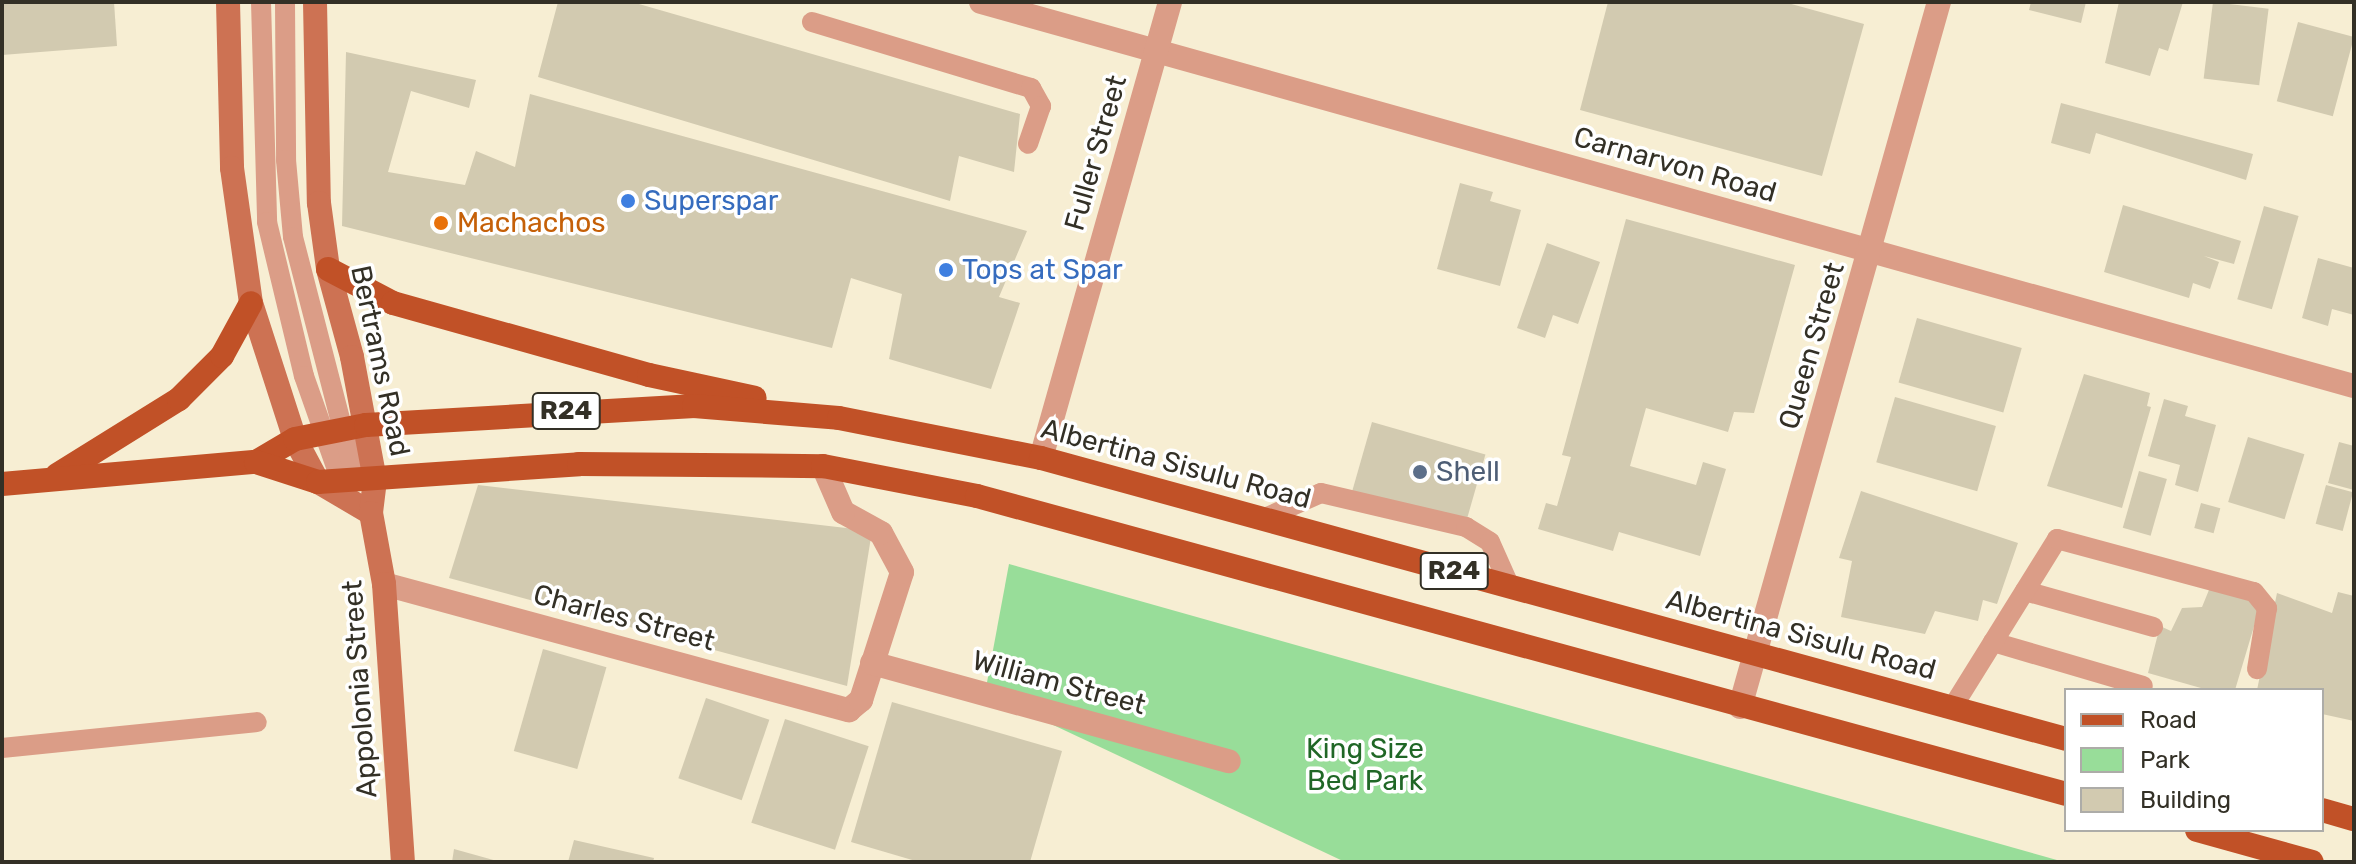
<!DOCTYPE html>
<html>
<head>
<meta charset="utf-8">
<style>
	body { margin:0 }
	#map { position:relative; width:2356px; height:864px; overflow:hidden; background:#f7eed3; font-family:Rubik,sans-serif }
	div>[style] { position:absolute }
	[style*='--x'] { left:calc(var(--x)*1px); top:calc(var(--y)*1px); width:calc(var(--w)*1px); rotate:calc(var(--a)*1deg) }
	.green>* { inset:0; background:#98dd99 }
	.building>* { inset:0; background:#d2cab0; transform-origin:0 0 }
	.lane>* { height:20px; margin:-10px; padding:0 10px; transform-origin:10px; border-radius:10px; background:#db9d87 }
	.street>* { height:24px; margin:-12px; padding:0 12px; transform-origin:12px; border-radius:12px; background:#db9d87 }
	.secondary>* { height:24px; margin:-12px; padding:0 12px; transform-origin:12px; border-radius:12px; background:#cd7253 }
	.primary>* { height:24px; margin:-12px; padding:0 12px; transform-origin:12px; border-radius:12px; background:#c15127 }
	.dots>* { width:22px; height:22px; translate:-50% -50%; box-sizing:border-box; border:4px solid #fff; border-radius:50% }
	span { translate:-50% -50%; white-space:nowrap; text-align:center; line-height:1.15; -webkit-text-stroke:7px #fff; paint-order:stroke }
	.shield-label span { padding:2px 6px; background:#fff; border:2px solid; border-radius:6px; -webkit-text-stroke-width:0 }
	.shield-label { font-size:26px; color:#333026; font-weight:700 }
	.street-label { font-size:28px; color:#333026 }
	.shop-label { font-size:28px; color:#366cbe }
	.left { translate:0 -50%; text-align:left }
	.food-label { font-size:28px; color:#c56008 }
	.service-label { font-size:28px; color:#4e5e75 }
	.park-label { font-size:28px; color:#206726 }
	.frame { position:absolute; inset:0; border:4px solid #333026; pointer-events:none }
	.legend { position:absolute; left:2064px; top:688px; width:260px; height:144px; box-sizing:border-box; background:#fff; border:2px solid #adaca8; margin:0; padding:10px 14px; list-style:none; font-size:24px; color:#333026 }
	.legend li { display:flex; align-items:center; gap:16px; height:40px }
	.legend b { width:40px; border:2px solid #adaca8 }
</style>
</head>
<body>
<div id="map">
	<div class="green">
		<i style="clip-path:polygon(1009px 564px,2064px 862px,1345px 862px,985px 693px)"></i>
	</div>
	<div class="building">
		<i style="clip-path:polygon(2px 2px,114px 2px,117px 46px,2px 55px)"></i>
		<i style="clip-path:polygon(558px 2px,632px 2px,1020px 114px,1014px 172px,959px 156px,950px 201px,538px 77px)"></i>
		<i style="clip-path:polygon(1608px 2px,1784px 2px,1864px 24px,1822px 176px,1580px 110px)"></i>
		<i style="clip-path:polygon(2031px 2px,2086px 2px,2081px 23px,2029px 10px)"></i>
		<i style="clip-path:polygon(2119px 2px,2183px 2px,2168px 51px,2159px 48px,2150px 76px,2105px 63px)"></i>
		<i style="left:2213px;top:2px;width:56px;height:77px;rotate:7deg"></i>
		<i style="left:2298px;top:22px;width:58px;height:82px;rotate:15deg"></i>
		<i style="clip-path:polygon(346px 52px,476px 80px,469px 108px,411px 91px,388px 172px,465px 185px,476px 151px,515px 167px,530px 94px,1027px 231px,999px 297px,1020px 303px,991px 389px,889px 359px,902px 294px,851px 278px,832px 348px,342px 226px)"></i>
		<i style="clip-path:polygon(2061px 103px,2253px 154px,2246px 180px,2096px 133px,2090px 154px,2051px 143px)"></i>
		<i style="clip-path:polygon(1460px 183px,1493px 192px,1490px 201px,1521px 210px,1500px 286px,1437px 269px)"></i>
		<i style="clip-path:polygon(2123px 205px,2241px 241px,2234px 264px,2204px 256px,2219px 262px,2210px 289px,2193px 283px,2189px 298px,2104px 272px)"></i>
		<i style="left:2264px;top:206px;width:36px;height:97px;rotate:16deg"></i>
		<i style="clip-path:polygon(1626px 219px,1795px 265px,1754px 413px,1734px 412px,1728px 432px,1646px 408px,1630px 466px,1696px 485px,1703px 462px,1726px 469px,1700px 556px,1619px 532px,1613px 551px,1538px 529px,1546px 503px,1557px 506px,1571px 457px,1562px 455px)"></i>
		<i style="clip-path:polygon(1547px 243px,1600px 262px,1578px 324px,1553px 315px,1545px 338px,1517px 328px)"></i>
		<i style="clip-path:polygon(2318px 258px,2354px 268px,2354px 315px,2332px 309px,2328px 326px,2302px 318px)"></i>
		<i style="left:1917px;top:318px;width:109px;height:67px;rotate:16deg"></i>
		<i style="clip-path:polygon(2084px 374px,2150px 393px,2147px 406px,2151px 407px,2122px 508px,2047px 486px)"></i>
		<i style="left:1895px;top:397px;width:105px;height:68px;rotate:16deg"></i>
		<i style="clip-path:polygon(2164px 399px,2188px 406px,2185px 416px,2216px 425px,2198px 492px,2175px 485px,2180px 465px,2148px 456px)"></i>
		<i style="left:1372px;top:422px;width:118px;height:73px;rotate:16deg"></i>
		<i style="left:2248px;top:437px;width:59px;height:68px;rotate:17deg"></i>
		<i style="clip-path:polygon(2339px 442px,2354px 446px,2354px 490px,2328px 483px)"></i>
		<i style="left:2139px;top:471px;width:29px;height:59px;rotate:16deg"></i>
		<i style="clip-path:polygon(478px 485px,872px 531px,847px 686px,449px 578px)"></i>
		<i style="left:2326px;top:485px;width:28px;height:40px;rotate:15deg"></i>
		<i style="clip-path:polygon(1861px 491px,2018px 543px,1997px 604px,1983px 600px,1978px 621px,1935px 611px,1925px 634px,1841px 617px,1852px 561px,1839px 558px)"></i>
		<i style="left:2201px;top:503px;width:20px;height:26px;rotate:15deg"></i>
		<i style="clip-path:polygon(2211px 585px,2261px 603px,2235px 690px,2208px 690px,2148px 673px,2160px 626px,2171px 631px,2182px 608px,2202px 607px)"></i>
		<i style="clip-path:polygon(2338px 592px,2354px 596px,2354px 721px,2322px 714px,2322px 690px,2257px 690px,2277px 593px,2332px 613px)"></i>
		<i style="left:543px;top:649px;width:66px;height:106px;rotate:16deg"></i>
		<i style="left:706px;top:698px;width:67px;height:85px;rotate:19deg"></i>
		<i style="clip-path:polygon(892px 702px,1062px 751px,1030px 862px,919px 862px,851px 842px)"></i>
		<i style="left:785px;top:719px;width:88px;height:109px;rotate:18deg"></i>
		<i style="clip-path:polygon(574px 840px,654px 858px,653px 862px,568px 862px)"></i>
		<i style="clip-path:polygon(454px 849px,497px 861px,497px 862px,452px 862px)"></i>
	</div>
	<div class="lane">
		<i style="--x:261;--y:2;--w:220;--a:88.4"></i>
		<i style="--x:267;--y:222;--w:158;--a:76.5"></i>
		<i style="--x:304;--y:376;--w:111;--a:70.6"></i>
		<i style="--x:285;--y:2;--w:158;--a:89.6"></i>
		<i style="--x:286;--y:160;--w:77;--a:84.8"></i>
		<i style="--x:293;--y:237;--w:251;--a:75.5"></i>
		<i style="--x:812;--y:22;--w:229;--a:16.8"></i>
		<i style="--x:1031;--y:88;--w:21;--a:61"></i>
		<i style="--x:1041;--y:106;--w:40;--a:108.9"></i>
		<i style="--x:1265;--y:518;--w:61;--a:-24.1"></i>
		<i style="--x:1321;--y:493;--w:149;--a:13.2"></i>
		<i style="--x:1466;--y:527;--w:28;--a:32"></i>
		<i style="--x:1490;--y:542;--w:49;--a:66"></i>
		<i style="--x:2025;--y:591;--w:133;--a:15.7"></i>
		<i style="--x:1993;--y:642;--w:156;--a:16.3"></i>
		<i style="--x:1952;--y:708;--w:199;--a:-58.1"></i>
		<i style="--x:2057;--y:539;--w:204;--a:15.1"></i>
		<i style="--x:2254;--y:592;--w:21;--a:51"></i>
		<i style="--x:2267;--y:608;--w:62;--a:99.3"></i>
		<i style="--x:2;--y:748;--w:256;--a:-5.8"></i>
	</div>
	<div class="street">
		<i style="--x:981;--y:2;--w:1426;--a:15.63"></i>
		<i style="--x:1041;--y:458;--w:474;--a:-74.2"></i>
		<i style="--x:384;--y:584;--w:482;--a:15.2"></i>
		<i style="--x:849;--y:710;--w:16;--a:-40"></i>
		<i style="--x:861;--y:700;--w:134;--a:-72.2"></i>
		<i style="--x:902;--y:572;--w:44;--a:-118.3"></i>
		<i style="--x:881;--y:533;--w:43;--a:-151.1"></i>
		<i style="--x:843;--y:512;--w:50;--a:-113.5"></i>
		<i style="--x:872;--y:663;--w:370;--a:15.4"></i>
		<i style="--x:1740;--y:707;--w:733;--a:-74.24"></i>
	</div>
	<div class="secondary">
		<i style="--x:228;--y:2;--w:166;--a:88.6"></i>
		<i style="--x:232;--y:168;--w:136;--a:82"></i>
		<i style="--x:251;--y:303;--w:143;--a:72.1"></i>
		<i style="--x:295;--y:439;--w:49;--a:61.9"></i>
		<i style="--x:318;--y:482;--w:61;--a:30.3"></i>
		<i style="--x:315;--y:2;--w:201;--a:88.9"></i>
		<i style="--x:319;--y:203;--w:67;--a:82.2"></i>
		<i style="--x:328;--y:269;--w:91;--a:74.7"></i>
		<i style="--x:352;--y:357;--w:125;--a:79.4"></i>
		<i style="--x:375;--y:480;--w:33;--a:97"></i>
		<i style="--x:371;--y:513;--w:72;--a:79.6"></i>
		<i style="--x:384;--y:584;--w:279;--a:86.1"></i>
	</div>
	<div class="primary">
		<i style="--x:328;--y:269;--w:73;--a:27.6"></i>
		<i style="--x:393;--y:303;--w:266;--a:15.7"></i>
		<i style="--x:649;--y:375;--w:108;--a:12.2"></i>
		<i style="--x:256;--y:462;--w:45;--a:-30.5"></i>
		<i style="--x:295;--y:439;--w:72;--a:-11.2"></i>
		<i style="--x:366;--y:425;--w:329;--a:-3.3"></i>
		<i style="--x:694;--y:406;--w:145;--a:4.7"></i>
		<i style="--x:839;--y:418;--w:206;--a:11.2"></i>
		<i style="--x:1041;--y:458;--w:1063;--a:15.33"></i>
		<i style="--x:57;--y:475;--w:144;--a:-31.9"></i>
		<i style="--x:179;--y:399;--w:61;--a:-45"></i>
		<i style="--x:222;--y:356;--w:60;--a:-61.3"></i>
		<i style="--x:2;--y:484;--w:255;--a:-5"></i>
		<i style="--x:256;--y:462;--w:65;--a:17.9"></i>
		<i style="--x:318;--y:482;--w:262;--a:-3.9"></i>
		<i style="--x:579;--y:464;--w:244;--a:0.5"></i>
		<i style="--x:823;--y:466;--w:157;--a:11"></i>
		<i style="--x:977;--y:496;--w:1129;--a:15.3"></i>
		<i style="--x:2322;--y:810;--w:33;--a:16"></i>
		<i style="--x:2197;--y:830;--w:119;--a:15.5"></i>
	</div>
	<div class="dots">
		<i style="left:628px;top:201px;background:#3f7fe0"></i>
		<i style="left:441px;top:223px;background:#e8710a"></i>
		<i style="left:946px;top:270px;background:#3f7fe0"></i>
		<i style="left:1420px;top:472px;background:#5c6f8a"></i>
	</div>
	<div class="shield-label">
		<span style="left:566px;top:411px">R24</span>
		<span style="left:1454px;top:571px">R24</span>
	</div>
	<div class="street-label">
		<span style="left:1096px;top:153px;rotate:-74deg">Fuller Street</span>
		<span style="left:1675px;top:165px;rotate:16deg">Carnarvon Road</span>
		<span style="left:1812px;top:346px;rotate:-74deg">Queen Street</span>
		<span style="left:380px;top:361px;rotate:78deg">Bertrams Road</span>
		<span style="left:1176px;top:464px;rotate:15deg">Albertina Sisulu Road</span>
		<span style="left:624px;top:618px;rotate:15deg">Charles Street</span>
		<span style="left:1801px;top:635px;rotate:15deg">Albertina Sisulu Road</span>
		<span style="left:1059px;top:683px;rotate:15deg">William Street</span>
		<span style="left:360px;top:689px;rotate:-94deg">Appolonia Street</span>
	</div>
	<div class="shop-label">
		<span class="left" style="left:644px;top:201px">Superspar</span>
		<span class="left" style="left:962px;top:270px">Tops at Spar</span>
	</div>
	<div class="food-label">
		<span class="left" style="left:457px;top:223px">Machachos</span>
	</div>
	<div class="service-label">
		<span class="left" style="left:1436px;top:472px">Shell</span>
	</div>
	<div class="park-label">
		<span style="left:1365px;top:765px">King Size<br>Bed Park</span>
	</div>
	<div class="frame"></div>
	<ul class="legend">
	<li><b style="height:10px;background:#c15127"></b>Road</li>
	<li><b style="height:22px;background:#98dd99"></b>Park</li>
	<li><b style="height:22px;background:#d2cab0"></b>Building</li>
	</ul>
</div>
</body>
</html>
